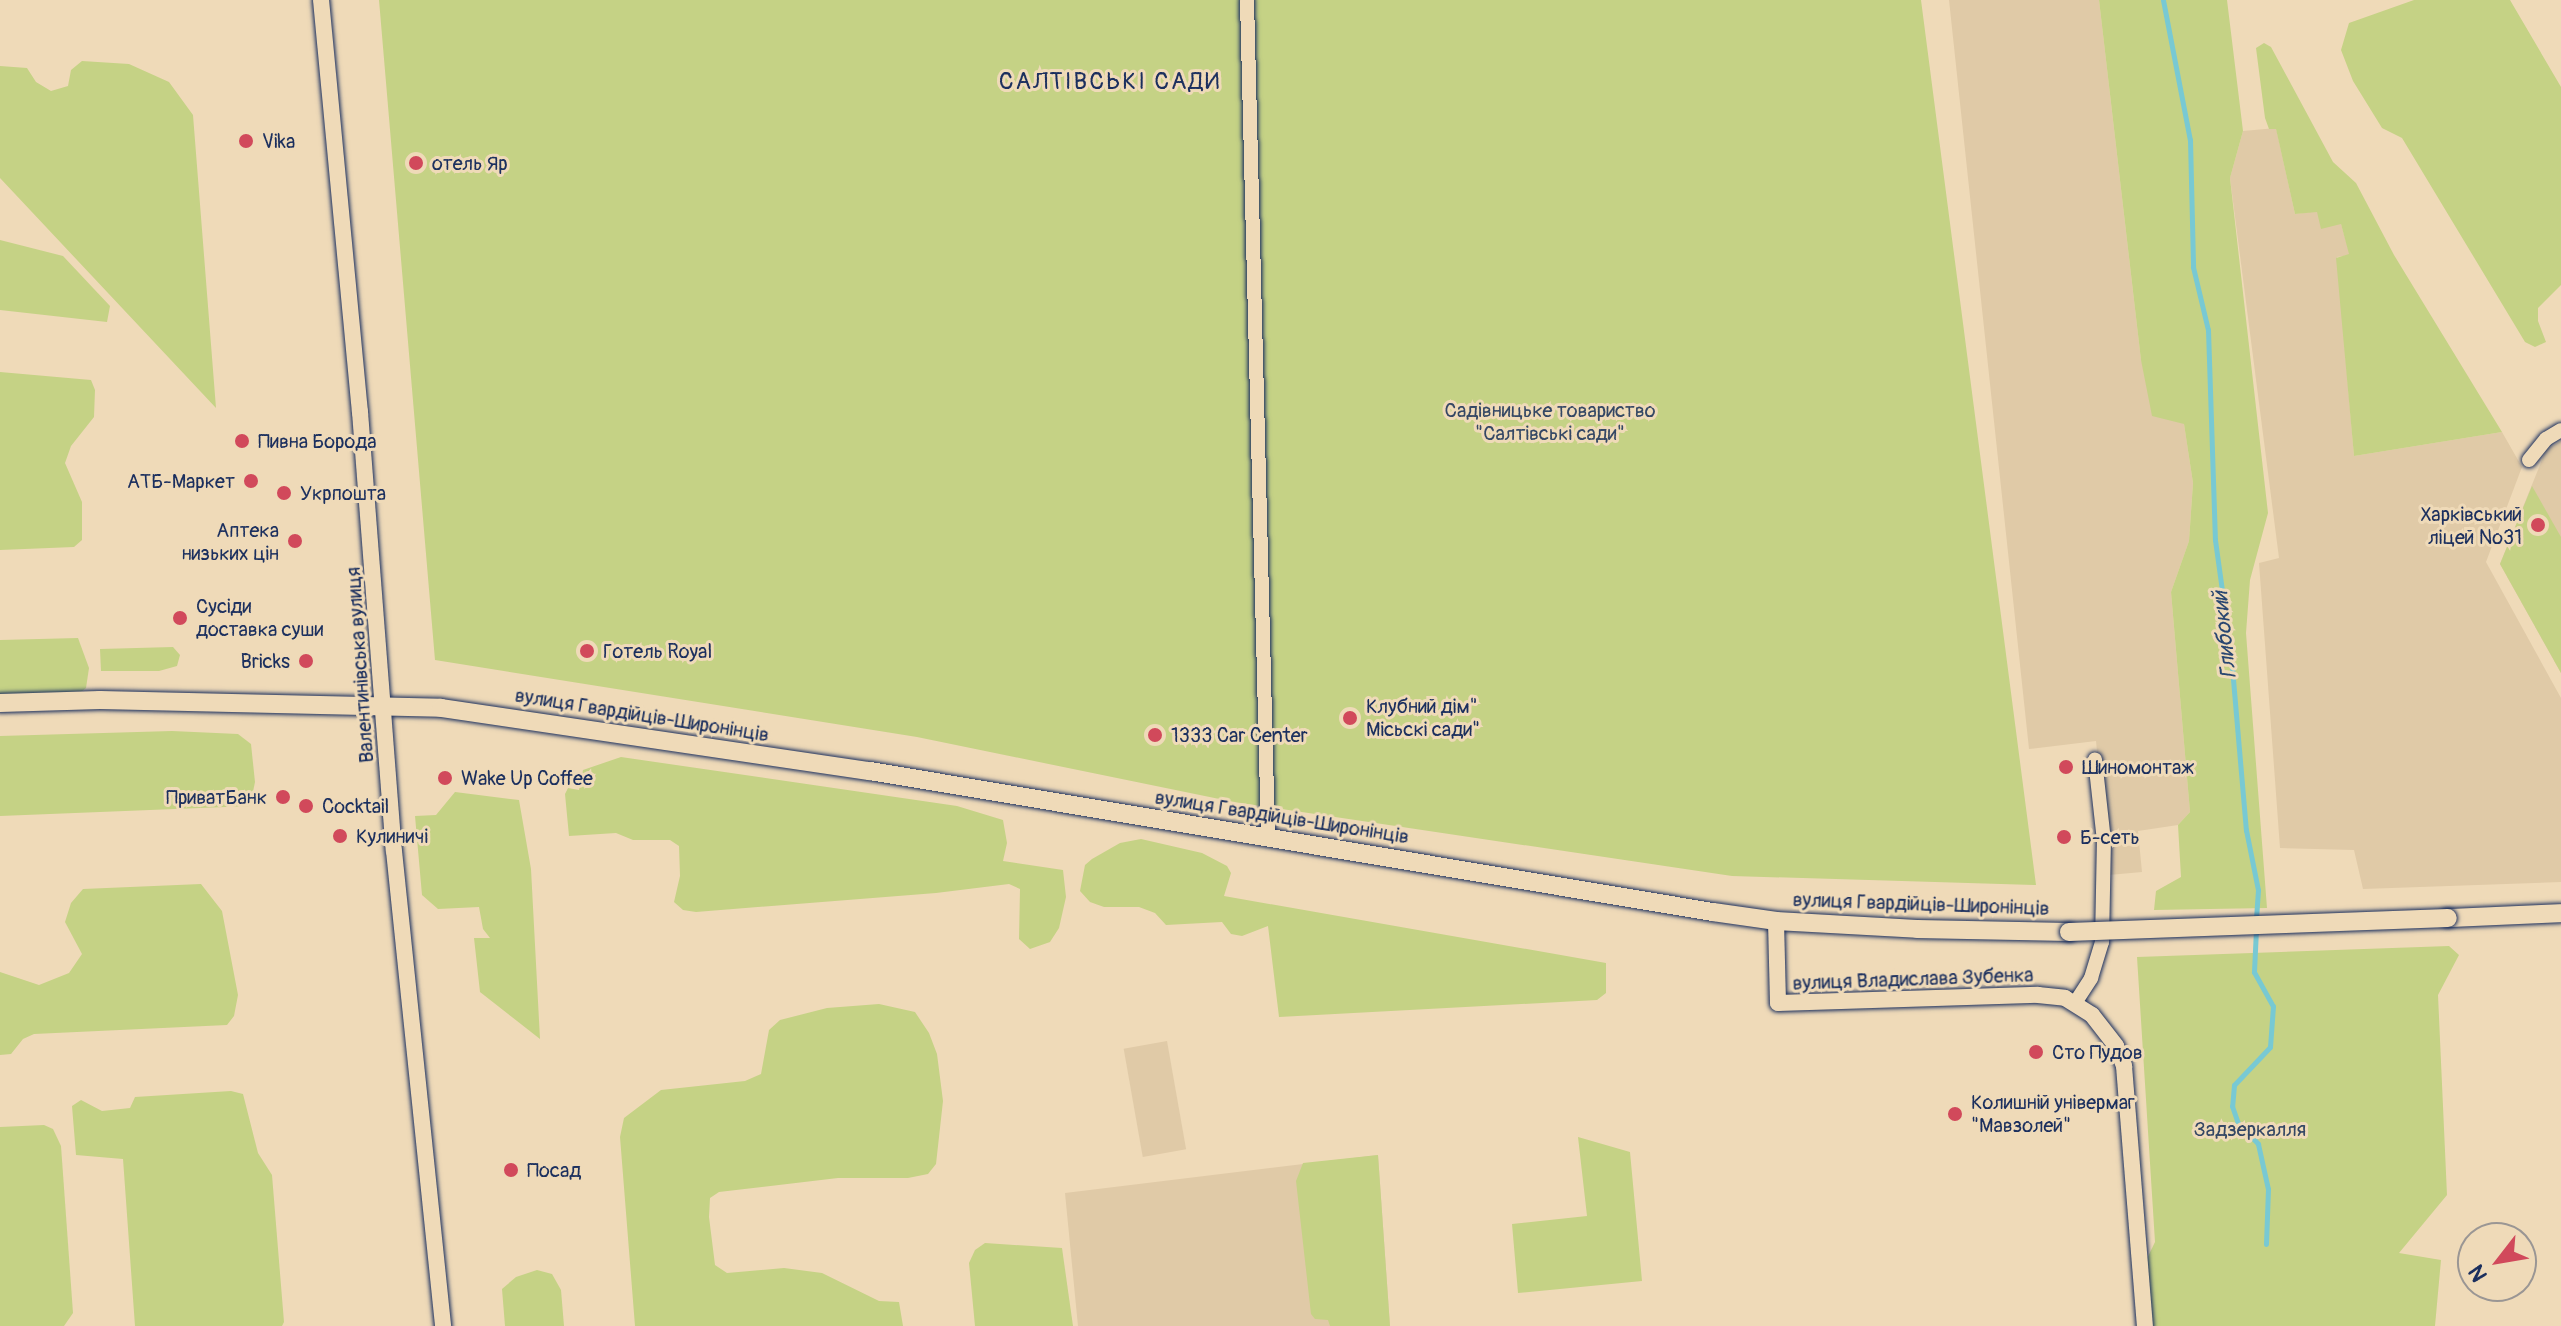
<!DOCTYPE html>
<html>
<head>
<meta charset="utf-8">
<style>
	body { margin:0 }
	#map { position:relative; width:2561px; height:1326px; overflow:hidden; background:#efdab8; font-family:Pangolin,sans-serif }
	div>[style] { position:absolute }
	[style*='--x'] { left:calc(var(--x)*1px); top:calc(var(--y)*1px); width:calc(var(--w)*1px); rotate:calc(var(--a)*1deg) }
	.built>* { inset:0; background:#e0caa7; transform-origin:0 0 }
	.green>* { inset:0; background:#c5d285 }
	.stream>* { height:5px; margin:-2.5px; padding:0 2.5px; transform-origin:2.5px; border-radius:2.5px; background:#78c9d3 }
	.roads { filter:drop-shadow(0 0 2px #1b2f5e) drop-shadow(0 0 2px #1b2f5e) }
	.minor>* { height:14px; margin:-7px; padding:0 7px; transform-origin:7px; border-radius:7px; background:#efdab8 }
	.tertiary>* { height:16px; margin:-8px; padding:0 8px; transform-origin:8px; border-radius:8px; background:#efdab8 }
	.secondary>* { height:18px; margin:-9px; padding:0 9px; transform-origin:9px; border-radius:9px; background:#efdab8 }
	.bridges { filter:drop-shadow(0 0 2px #1b2f5e) drop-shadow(0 0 2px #1b2f5e) }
	.secondary-bridge>* { height:18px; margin:-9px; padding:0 9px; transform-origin:9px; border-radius:9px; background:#efdab8 }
	.dots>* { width:22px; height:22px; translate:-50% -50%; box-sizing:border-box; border:4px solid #efdab8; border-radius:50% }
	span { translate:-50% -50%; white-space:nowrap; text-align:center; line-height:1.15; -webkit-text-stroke:6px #efdab8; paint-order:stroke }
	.poi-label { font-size:20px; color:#1b2f5e }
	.left { translate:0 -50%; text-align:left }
	.right { translate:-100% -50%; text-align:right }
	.park-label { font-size:20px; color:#344764 }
	.street-label { font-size:20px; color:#1b2f5e }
	.water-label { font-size:22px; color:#294670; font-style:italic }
	.quarter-label { font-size:24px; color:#1b2f5e; letter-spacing:2px }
	.north { position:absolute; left:2457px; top:1222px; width:80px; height:80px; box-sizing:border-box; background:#efdab8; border:2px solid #9a9694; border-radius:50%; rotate:239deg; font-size:22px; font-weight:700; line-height:32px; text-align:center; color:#1b2f5e }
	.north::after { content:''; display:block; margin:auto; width:28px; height:36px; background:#d1495b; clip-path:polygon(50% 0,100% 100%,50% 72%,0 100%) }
</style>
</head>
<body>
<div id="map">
	<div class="built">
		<i style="clip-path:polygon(1949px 0,2099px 0,2141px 360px,2184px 424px,2193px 483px,2189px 541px,2171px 592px,2190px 812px,2178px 825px,2138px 831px,2142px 872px,2109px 875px,2096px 741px,2029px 749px)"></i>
		<i style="clip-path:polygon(2276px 128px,2295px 214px,2317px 211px,2341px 224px,2350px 255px,2337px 257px,2354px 456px,2502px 432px,2522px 467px,2486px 562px,2561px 698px,2561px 882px,2363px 889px,2354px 850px,2280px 848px,2259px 563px,2279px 558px,2230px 178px,2243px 131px)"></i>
		<i style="clip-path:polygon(2561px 441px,2561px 673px,2500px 564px,2546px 450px)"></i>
		<i style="left:1167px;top:1041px;width:110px;height:44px;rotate:80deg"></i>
		<i style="clip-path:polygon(1378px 1155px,1390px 1326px,1078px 1326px,1065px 1193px)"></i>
	</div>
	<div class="green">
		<i style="clip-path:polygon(379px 0,1921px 0,2036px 885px,1732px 876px,1234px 802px,917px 737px,435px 660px)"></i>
		<i style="clip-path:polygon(2099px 0,2227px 0,2243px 131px,2230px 178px,2268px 513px,2250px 580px,2246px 633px,2267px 908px,2154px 910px,2156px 891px,2181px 877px,2178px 825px,2190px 812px,2171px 592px,2189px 541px,2193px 483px,2184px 424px,2152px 416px,2141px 360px)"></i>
		<i style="clip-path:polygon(2414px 0,2510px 0,2561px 87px,2561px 285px,2538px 308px,2538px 321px,2546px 342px,2535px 347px,2525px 342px,2402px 138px,2382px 128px,2353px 81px,2341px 50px,2349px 23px)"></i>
		<i style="clip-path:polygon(2264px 43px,2271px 47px,2333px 162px,2356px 183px,2394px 255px,2502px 432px,2354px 456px,2336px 258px,2349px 254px,2341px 224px,2321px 229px,2317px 212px,2295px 214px,2276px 129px,2269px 129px,2265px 118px,2256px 48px)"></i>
		<i style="clip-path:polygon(82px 61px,129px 64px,169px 82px,193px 115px,216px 408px,0 178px,0 66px,27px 68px,36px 82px,51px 91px,68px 86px,71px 70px)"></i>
		<i style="clip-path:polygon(0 240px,63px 256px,110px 306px,107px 322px,0 310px)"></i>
		<i style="clip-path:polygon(0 372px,91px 380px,95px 390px,94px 417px,71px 446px,65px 463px,82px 502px,82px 540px,74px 547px,0 550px)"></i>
		<i style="clip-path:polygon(2532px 486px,2561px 537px,2561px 673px,2500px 564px)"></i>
		<i style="clip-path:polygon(78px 638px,89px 668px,86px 688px,76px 696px,0 698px,0 640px)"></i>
		<i style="clip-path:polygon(173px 647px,180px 655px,177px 666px,159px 671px,101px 671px,100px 649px)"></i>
		<i style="clip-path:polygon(172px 731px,238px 734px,251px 744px,255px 782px,250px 806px,0 816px,0 736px)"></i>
		<i style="clip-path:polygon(621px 757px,957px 806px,1003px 820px,1007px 843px,1003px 861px,1063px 870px,1066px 897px,1059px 928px,1050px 942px,1030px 949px,1019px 939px,1020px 889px,1009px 884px,936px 893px,696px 912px,683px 910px,674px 902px,680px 876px,679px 846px,670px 840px,633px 840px,616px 833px,569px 836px,565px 794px,568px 788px,579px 790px,583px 770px)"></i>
		<i style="clip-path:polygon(455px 792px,519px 800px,531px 869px,540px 1039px,480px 992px,474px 938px,490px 938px,483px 929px,479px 907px,438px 909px,422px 895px,415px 816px,436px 815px)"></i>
		<i style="clip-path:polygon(1141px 839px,1202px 853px,1227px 866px,1231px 873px,1224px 896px,1606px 963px,1606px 993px,1597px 1000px,1279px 1017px,1268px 926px,1242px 936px,1231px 934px,1222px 922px,1166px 925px,1155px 913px,1139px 907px,1104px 907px,1090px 902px,1080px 891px,1085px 865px,1092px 859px,1120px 843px)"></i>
		<i style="clip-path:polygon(201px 884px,222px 911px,238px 995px,234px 1016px,227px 1025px,34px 1034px,23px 1039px,11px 1054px,0 1055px,0 972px,39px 985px,69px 973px,82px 954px,65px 922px,71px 903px,83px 889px)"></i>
		<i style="clip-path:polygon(2449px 946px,2459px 955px,2438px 995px,2447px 1195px,2399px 1253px,2441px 1260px,2435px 1326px,2145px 1326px,2141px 1271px,2155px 1242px,2137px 957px)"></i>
		<i style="clip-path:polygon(879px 1004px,915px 1012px,929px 1033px,937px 1054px,943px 1101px,936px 1164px,928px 1174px,908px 1178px,838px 1178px,719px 1192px,710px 1198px,709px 1217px,715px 1265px,727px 1273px,784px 1268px,822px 1273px,879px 1301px,899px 1302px,903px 1326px,635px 1326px,620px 1137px,624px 1118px,661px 1090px,745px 1081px,761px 1074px,769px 1030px,780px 1020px,827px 1008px)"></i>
		<i style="clip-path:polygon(231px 1091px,243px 1094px,258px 1153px,272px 1175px,284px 1322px,282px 1326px,135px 1326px,123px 1159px,76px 1155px,72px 1106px,81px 1100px,102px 1111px,130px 1108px,135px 1097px)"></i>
		<i style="clip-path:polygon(44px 1125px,53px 1129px,61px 1146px,73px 1313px,64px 1326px,0 1326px,0 1127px)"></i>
		<i style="clip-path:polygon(1578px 1137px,1630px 1152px,1642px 1281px,1518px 1293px,1512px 1224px,1587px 1216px)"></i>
		<i style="clip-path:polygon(1378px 1155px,1390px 1326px,1330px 1326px,1328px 1320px,1315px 1319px,1311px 1314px,1296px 1181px,1303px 1163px)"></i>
		<i style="clip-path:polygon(985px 1243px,1062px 1248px,1073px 1326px,975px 1326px,969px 1263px,975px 1250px)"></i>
		<i style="clip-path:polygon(537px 1270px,552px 1274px,561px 1290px,564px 1326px,505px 1326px,502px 1289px,516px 1277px)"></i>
	</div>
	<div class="stream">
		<i style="--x:2163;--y:0;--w:143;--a:79.1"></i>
		<i style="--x:2190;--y:140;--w:127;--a:88.6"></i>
		<i style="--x:2193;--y:267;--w:65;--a:76.6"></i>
		<i style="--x:2208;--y:330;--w:210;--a:88.1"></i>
		<i style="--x:2215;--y:540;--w:117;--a:82.1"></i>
		<i style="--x:2231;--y:656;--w:175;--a:85.1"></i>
		<i style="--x:2246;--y:830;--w:61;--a:78.7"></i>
		<i style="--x:2258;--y:890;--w:29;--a:94"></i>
		<i style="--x:2256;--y:929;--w:43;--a:92.7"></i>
		<i style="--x:2254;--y:972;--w:39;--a:61"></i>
		<i style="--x:2273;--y:1006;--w:41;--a:94.2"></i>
		<i style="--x:2270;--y:1047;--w:52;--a:133.5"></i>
		<i style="--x:2234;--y:1085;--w:21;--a:95"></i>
		<i style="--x:2232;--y:1106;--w:18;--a:71"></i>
		<i style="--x:2238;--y:1123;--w:29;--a:46"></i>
		<i style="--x:2258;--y:1144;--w:46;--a:77.5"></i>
		<i style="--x:2268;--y:1189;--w:55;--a:92.1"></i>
	</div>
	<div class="roads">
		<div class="minor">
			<i style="--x:1247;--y:0;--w:837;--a:88.56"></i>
			<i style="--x:2529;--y:460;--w:27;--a:-51"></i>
			<i style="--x:2546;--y:439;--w:17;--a:-31"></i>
			<i style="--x:2075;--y:1003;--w:30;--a:-57"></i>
			<i style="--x:2091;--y:978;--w:38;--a:-73"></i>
			<i style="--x:2102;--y:942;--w:101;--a:-88.9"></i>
			<i style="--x:2104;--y:841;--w:82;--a:-96.3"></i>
		</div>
		<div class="tertiary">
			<i style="--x:321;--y:0;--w:414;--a:84.6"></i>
			<i style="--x:360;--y:412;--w:440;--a:85.6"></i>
			<i style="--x:394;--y:851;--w:478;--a:84.1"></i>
			<i style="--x:1776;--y:921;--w:82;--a:88.6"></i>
			<i style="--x:1778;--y:1003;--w:260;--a:-1.8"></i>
			<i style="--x:2038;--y:995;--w:27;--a:6"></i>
			<i style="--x:2065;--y:998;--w:32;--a:32"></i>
			<i style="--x:2092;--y:1015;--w:39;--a:52"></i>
			<i style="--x:2116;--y:1046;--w:22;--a:68"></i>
			<i style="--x:2124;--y:1066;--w:261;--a:85.4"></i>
		</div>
		<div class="secondary">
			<i style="--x:0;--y:703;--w:100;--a:-1.7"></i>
			<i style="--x:100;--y:700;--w:341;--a:1.3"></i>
			<i style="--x:441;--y:708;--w:434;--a:8.4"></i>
			<i style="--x:870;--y:771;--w:855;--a:9.5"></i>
			<i style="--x:1713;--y:912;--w:64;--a:8.1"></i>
			<i style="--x:1776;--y:921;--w:141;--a:3.2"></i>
			<i style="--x:1917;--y:929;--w:152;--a:1.1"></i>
			<i style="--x:2448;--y:918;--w:113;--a:-2.5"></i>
		</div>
	</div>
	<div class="bridges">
		<div class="secondary-bridge">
			<i style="--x:2069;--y:932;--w:379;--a:-2.1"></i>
		</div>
	</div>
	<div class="dots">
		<i style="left:246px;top:141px;background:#d1495b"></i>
		<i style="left:416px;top:163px;background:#d1495b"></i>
		<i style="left:242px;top:441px;background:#d1495b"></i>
		<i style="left:251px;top:481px;background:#d1495b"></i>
		<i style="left:284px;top:493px;background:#d1495b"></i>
		<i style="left:2538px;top:525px;background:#d1495b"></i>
		<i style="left:295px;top:541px;background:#d1495b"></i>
		<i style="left:180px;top:618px;background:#d1495b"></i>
		<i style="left:587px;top:651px;background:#d1495b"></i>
		<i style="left:306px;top:661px;background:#d1495b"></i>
		<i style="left:1350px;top:718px;background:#d1495b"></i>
		<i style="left:1155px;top:735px;background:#d1495b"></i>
		<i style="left:2066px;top:767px;background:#d1495b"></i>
		<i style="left:445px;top:778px;background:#d1495b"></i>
		<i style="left:283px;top:797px;background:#d1495b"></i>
		<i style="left:306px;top:806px;background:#d1495b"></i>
		<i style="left:340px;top:836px;background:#d1495b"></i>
		<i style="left:2064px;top:837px;background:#d1495b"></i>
		<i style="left:2036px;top:1052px;background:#d1495b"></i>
		<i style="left:1955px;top:1114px;background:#d1495b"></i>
		<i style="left:511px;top:1170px;background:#d1495b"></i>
	</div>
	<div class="poi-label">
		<span class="left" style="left:262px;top:141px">Vika</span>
		<span class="left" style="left:432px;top:163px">отель Яр</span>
		<span class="left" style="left:258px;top:441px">Пивна Борода</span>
		<span class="right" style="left:235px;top:481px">АТБ-Маркет</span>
		<span class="left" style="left:300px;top:493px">Укрпошта</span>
		<span class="right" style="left:2522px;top:526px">Харківський<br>ліцей №31</span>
		<span class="right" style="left:279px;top:542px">Аптека<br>низьких цін</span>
		<span class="left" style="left:196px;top:618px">Сусіди<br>доставка суши</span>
		<span class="left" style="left:603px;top:651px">Готель Royal</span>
		<span class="right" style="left:290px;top:661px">Bricks</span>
		<span class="left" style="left:1366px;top:718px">Клубний дім"<br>Місьскі сади"</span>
		<span class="left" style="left:1171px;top:735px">1333 Car Center</span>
		<span class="left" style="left:2082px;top:767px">Шиномонтаж</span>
		<span class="left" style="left:461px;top:778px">Wake Up Coffee</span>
		<span class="right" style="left:267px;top:797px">ПриватБанк</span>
		<span class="left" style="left:322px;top:806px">Cocktail</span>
		<span class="left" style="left:356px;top:836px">Кулиничі</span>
		<span class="left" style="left:2080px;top:837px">Б-сеть</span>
		<span class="left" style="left:2052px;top:1052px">Сто Пудов</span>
		<span class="left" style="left:1971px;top:1114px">Колишній універмаг<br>"Мавзолей"</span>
		<span class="left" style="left:527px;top:1170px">Посад</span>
	</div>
	<div class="park-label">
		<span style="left:1550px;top:422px">Садівницьке товариство<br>"Салтівські сади"</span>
		<span style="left:2250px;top:1129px">Задзеркалля</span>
	</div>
	<div class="street-label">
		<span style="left:360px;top:665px;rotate:-94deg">Валентинівська вулиця</span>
		<span style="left:642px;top:715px;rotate:9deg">вулиця Гвардійців-Широнінців</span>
		<span style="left:1282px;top:817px;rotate:9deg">вулиця Гвардійців-Широнінців</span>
		<span style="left:1921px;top:904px;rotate:2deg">вулиця Гвардійців-Широнінців</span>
		<span style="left:1913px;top:979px;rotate:-2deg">вулиця Владислава Зубенка</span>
	</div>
	<div class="water-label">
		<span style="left:2225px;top:635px;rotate:-96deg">Глибокий</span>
	</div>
	<div class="quarter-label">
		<span style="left:1110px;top:82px">САЛТІВСЬКІ САДИ</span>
	</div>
	<div class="north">N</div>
</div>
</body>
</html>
